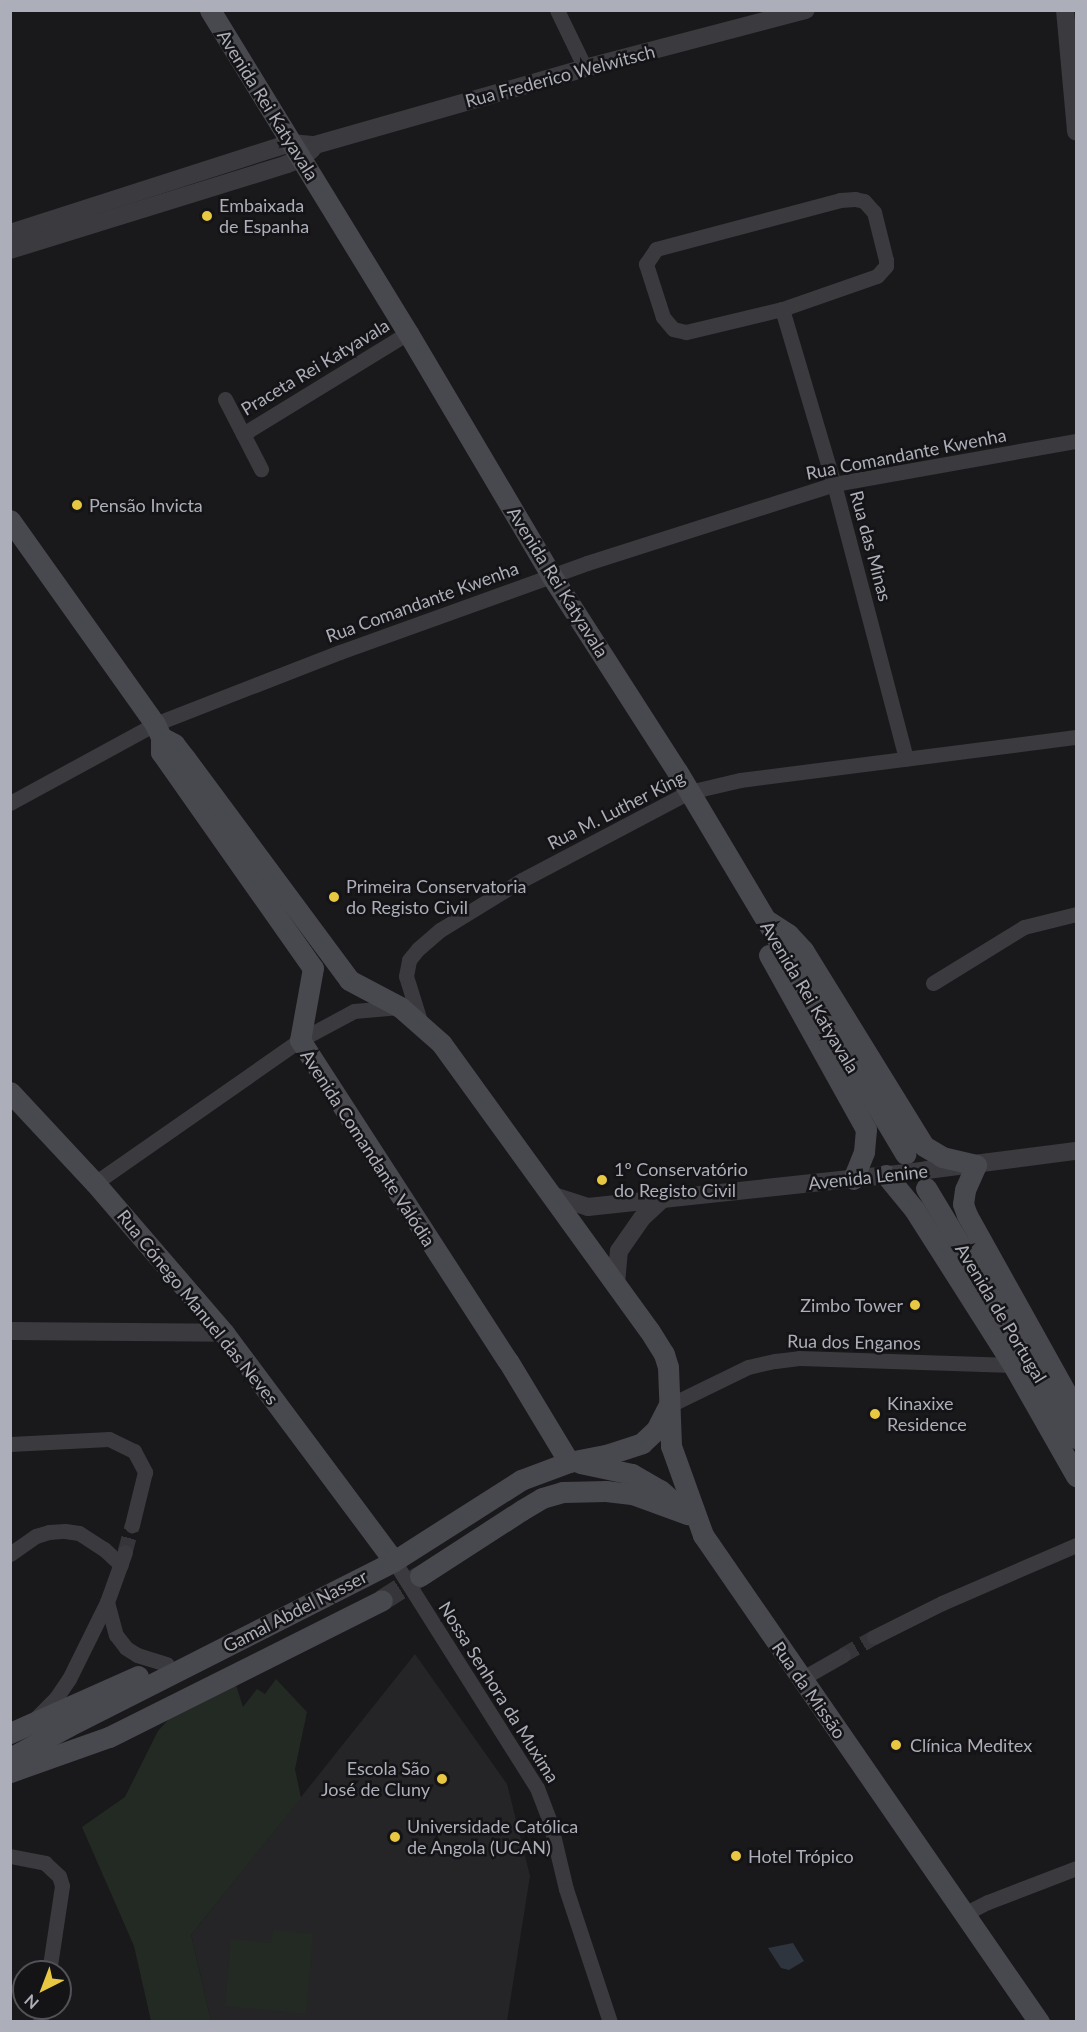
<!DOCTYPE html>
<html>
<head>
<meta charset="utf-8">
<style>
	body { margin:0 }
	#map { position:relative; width:1087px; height:2032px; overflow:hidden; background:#19181a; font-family:Lato,sans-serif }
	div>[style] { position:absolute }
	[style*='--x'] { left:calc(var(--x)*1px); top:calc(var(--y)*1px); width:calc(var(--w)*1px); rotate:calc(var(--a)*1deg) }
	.built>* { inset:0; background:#252427 }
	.green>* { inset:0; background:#232a24 }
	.water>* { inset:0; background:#2f353e }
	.minor-tunnel>* { height:15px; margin-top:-7.5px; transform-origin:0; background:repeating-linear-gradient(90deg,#36363a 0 15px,transparent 0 23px) }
	.secondary-tunnel>* { height:21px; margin-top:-10.5px; transform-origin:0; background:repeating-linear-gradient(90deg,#36363a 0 21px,transparent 0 31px) }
	.minor>* { height:15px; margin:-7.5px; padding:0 7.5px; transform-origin:7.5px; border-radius:7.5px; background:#3a3a3f }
	.tertiary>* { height:18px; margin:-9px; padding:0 9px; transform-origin:9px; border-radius:9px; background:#3a3a3f }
	.secondary>* { height:21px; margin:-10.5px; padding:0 10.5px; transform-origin:10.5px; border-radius:10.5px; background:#48494f }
	.tertiary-bridge>* { height:18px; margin:-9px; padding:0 9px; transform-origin:9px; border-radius:9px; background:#3a3a3f }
	.dots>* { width:16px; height:16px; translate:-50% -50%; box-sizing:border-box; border:3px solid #141315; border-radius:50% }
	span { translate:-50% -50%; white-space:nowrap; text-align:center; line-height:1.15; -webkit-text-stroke:5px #141315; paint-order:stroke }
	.street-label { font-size:18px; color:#acaeb9 }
	.poi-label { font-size:18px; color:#acaeb9 }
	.left { translate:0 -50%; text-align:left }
	.right { translate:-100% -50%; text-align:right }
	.frame { position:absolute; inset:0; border:12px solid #acaeb9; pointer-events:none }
	.north { position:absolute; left:12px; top:1960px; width:60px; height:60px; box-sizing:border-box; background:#141315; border:2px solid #515157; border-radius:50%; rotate:222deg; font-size:16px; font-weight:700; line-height:24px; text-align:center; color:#acaeb9 }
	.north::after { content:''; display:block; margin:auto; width:21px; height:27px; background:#e8c743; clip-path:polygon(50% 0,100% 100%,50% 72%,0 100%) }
</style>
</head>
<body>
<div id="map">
	<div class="built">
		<i style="clip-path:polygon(415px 1654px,507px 1784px,530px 1876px,507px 2021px,211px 2021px,191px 1935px)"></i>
	</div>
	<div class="green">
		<i style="clip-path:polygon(276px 1679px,307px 1712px,295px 1769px,301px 1798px,191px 1935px,211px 2021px,151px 2021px,134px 1946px,82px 1827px,125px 1797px,158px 1731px,189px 1697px,235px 1682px,243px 1707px,257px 1689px,265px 1694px)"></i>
		<i style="clip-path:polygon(273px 1930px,313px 1934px,306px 2014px,225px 2006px,231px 1939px,271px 1943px)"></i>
	</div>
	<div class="water">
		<i style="clip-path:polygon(793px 1943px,804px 1961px,789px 1970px,781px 1968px,768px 1948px)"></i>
	</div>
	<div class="minor-tunnel">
		<i style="--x:125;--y:1552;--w:28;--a:-75"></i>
		<i style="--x:843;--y:1655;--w:36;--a:-30"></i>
	</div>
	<div class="secondary-tunnel">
		<i style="--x:382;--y:1600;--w:45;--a:-32.3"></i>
	</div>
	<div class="minor">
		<i style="--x:557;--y:10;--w:64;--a:64.2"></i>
		<i style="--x:855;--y:199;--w:9;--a:13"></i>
		<i style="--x:864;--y:201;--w:15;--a:48"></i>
		<i style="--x:874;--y:212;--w:49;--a:76"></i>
		<i style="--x:886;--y:260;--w:6;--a:90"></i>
		<i style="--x:886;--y:266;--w:13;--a:132"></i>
		<i style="--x:877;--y:276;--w:101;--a:160.8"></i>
		<i style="--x:782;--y:309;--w:99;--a:166.5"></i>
		<i style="--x:686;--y:332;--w:13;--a:-167"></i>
		<i style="--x:673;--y:329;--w:16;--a:-130"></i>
		<i style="--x:663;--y:317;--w:56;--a:-107.8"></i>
		<i style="--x:646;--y:264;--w:18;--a:-56"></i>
		<i style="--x:656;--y:249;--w:190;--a:-14.9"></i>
		<i style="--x:840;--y:200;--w:15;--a:-4"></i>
		<i style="--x:782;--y:309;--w:183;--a:73.5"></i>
		<i style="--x:834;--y:484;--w:284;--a:75.3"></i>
		<i style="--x:225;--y:399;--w:79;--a:62.8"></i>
		<i style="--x:243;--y:434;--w:193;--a:-31.5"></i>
		<i style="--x:10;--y:803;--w:165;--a:-28.6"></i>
		<i style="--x:155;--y:724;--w:199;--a:-21.3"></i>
		<i style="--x:340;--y:652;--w:263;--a:-19.8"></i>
		<i style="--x:587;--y:563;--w:259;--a:-17.7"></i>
		<i style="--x:834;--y:484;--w:246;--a:-10.1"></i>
		<i style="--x:933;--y:983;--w:107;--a:-31.6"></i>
		<i style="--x:1024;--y:927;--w:54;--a:-14"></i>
		<i style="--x:421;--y:1024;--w:50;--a:-107.4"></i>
		<i style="--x:406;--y:976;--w:16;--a:-79"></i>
		<i style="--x:409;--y:960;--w:14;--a:-51"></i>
		<i style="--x:418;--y:949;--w:29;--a:-41"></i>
		<i style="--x:440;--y:930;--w:96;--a:-31.4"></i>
		<i style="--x:522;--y:880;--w:189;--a:-27.8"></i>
		<i style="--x:689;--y:792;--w:52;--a:-13.2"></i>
		<i style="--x:740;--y:780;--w:339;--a:-7.3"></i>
		<i style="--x:95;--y:1183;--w:250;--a:-34.9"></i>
		<i style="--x:300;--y:1040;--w:61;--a:-28.2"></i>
		<i style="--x:354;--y:1011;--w:46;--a:-5"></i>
		<i style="--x:668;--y:1406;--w:89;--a:-26"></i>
		<i style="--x:748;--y:1367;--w:28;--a:-13"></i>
		<i style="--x:775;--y:1361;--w:24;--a:-7"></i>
		<i style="--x:799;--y:1358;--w:214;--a:1.9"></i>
		<i style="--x:10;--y:1444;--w:99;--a:-2.9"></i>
		<i style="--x:109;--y:1439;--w:28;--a:26"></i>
		<i style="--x:134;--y:1451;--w:24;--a:62"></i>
		<i style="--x:145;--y:1472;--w:55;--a:103.8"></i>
		<i style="--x:10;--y:1554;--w:32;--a:-35"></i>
		<i style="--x:36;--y:1536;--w:14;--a:-17"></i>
		<i style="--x:49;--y:1532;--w:16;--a:-4"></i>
		<i style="--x:65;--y:1531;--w:14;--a:8"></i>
		<i style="--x:79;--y:1533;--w:30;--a:33"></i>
		<i style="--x:104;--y:1549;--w:23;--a:43"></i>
		<i style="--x:394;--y:1561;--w:268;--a:57.8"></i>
		<i style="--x:537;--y:1788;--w:36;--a:69"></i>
		<i style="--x:550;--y:1822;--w:69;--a:76.6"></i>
		<i style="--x:566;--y:1889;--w:140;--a:71.7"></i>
		<i style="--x:107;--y:1602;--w:34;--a:75"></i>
		<i style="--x:116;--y:1635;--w:16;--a:52"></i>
		<i style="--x:126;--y:1648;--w:13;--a:32"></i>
		<i style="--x:137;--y:1655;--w:31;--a:17"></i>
		<i style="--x:874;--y:1637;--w:76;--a:-26.6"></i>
		<i style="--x:942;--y:1603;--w:146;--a:-23.4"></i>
		<i style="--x:801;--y:1679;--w:48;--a:-29.7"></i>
		<i style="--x:37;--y:1717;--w:27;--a:-45"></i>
		<i style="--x:56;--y:1698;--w:23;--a:-56"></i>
		<i style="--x:69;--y:1679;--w:86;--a:-63.7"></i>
		<i style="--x:107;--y:1602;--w:53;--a:-70.2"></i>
		<i style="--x:10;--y:1856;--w:36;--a:11"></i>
		<i style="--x:45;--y:1863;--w:19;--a:43"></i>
		<i style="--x:59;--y:1876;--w:10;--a:73"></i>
		<i style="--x:62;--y:1886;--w:87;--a:98.6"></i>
		<i style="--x:966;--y:1913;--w:25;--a:-27"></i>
		<i style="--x:988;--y:1902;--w:94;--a:-21.1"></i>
		<i style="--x:40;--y:2022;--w:14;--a:-78"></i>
	</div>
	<div class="tertiary">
		<i style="--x:1065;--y:10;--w:122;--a:84.8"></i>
		<i style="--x:10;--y:233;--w:295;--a:-17.8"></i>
		<i style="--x:291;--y:143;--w:24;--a:5"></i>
		<i style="--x:315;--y:145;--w:281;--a:-15.9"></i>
		<i style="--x:585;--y:68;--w:228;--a:-14.7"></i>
		<i style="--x:10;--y:250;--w:290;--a:-17.2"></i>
		<i style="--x:287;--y:164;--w:15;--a:-20"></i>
		<i style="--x:301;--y:159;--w:15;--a:-42"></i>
		<i style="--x:927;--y:1170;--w:150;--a:-7.3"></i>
		<i style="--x:551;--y:1195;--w:39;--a:18"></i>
		<i style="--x:588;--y:1207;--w:313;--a:-6.1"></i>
		<i style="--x:616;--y:1284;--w:33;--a:-85"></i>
		<i style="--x:619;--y:1251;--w:40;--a:-55.1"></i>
		<i style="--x:642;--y:1218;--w:25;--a:-43"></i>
		<i style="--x:10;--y:1331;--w:214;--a:0.5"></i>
	</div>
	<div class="secondary">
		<i style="--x:210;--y:10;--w:379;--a:58.5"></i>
		<i style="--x:408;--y:333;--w:281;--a:59.4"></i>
		<i style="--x:551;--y:575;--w:233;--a:57.3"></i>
		<i style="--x:677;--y:771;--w:446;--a:59.2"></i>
		<i style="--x:10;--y:520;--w:250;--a:54.6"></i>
		<i style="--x:155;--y:724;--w:14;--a:65"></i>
		<i style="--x:161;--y:737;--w:15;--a:90"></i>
		<i style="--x:161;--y:752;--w:264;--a:54.9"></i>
		<i style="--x:313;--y:968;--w:73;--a:100.2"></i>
		<i style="--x:300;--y:1040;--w:382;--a:57.1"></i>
		<i style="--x:508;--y:1361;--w:118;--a:58.9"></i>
		<i style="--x:161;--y:737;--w:15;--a:28"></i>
		<i style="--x:174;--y:744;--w:18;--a:52"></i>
		<i style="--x:185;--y:758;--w:276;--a:53.5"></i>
		<i style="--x:349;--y:980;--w:58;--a:27.9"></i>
		<i style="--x:400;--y:1007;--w:55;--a:41.3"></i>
		<i style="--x:441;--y:1043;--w:354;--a:54.1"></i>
		<i style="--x:649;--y:1330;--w:28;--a:58"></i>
		<i style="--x:664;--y:1354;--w:14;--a:73"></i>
		<i style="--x:668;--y:1367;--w:79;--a:87.8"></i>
		<i style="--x:671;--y:1446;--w:95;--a:70.2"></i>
		<i style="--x:703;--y:1535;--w:592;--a:55.4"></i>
		<i style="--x:768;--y:921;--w:24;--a:33"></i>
		<i style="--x:788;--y:934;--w:22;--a:47"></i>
		<i style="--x:803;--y:950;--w:230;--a:58.3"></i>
		<i style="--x:924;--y:1146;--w:21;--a:31"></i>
		<i style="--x:942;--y:1157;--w:35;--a:13"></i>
		<i style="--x:976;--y:1165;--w:27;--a:114"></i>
		<i style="--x:965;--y:1190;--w:14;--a:98"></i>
		<i style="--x:963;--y:1204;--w:12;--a:70"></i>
		<i style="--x:967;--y:1215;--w:224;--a:60.9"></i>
		<i style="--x:769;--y:955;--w:199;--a:60.9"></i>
		<i style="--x:866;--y:1129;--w:23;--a:95"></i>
		<i style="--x:864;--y:1152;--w:29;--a:112"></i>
		<i style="--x:10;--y:1092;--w:125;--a:47"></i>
		<i style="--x:95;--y:1183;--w:198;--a:49.3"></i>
		<i style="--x:224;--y:1333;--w:284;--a:53.3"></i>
		<i style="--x:886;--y:1175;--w:44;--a:50.5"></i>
		<i style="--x:914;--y:1209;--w:185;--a:57.6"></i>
		<i style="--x:1013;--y:1365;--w:128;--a:60.4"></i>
		<i style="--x:926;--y:1188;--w:292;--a:59"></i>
		<i style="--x:580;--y:1463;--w:53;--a:11.9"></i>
		<i style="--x:632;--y:1474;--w:32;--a:30"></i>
		<i style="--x:660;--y:1490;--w:18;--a:41"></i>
		<i style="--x:420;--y:1576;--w:121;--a:-32.9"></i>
		<i style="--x:522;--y:1510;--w:23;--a:-31"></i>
		<i style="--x:542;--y:1498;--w:22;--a:-16"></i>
		<i style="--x:563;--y:1492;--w:43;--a:-1.3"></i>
		<i style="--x:606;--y:1491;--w:26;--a:7"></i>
		<i style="--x:632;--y:1494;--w:59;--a:20"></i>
		<i style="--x:10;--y:1733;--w:140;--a:-24"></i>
		<i style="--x:10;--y:1758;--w:67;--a:-28.5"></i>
		<i style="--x:69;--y:1726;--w:364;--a:-26.9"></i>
		<i style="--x:394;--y:1561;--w:151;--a:-32.5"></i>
		<i style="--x:521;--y:1480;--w:51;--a:-20.6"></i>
		<i style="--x:569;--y:1462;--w:38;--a:-11"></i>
		<i style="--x:606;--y:1455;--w:38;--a:-18"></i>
		<i style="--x:642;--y:1443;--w:19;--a:-43"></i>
		<i style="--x:656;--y:1430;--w:27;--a:-63"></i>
		<i style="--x:10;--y:1772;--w:105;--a:-19.5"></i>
		<i style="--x:109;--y:1737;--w:305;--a:-26.6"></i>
	</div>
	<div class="tertiary-bridge">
		<i style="--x:899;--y:1174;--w:28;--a:-8"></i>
	</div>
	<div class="dots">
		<i style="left:207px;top:216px;background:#e8c743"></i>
		<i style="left:77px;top:505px;background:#e8c743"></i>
		<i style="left:334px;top:897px;background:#e8c743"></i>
		<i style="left:602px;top:1180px;background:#e8c743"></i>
		<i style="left:915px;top:1305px;background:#e8c743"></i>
		<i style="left:875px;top:1414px;background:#e8c743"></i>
		<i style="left:896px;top:1745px;background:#e8c743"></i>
		<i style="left:442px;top:1779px;background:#e8c743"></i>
		<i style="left:395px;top:1837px;background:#e8c743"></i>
		<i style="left:736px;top:1856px;background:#e8c743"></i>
	</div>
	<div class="street-label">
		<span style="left:560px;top:76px;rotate:-15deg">Rua Frederico Welwitsch</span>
		<span style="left:268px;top:105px;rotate:58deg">Avenida Rei Katyavala</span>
		<span style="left:315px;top:367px;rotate:-31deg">Praceta Rei Katyavala</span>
		<span style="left:906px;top:454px;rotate:-11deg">Rua Comandante Kwenha</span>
		<span style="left:871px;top:546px;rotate:75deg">Rua das Minas</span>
		<span style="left:558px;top:582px;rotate:58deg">Avenida Rei Katyavala</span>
		<span style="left:422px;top:602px;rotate:-20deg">Rua Comandante Kwenha</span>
		<span style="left:616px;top:810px;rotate:-27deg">Rua M. Luther King</span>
		<span style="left:810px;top:997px;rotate:59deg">Avenida Rei Katyavala</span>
		<span style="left:368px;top:1148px;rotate:57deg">Avenida Comandante Valódia</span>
		<span style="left:868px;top:1177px;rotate:-6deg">Avenida Lenine</span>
		<span style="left:198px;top:1307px;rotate:51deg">Rua Cónego Manuel das Neves</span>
		<span style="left:1001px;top:1313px;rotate:59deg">Avenida de Portugal</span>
		<span style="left:854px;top:1342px;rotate:1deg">Rua dos Enganos</span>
		<span style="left:295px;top:1611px;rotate:-27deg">Gamal Abdel Nasser</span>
		<span style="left:809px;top:1690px;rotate:55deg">Rua da Missão</span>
		<span style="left:499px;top:1692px;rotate:58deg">Nossa Senhora da Muxima</span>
	</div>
	<div class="poi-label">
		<span class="left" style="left:219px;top:216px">Embaixada<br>de Espanha</span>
		<span class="left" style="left:89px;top:505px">Pensão Invicta</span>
		<span class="left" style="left:346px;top:897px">Primeira Conservatoria<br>do Registo Civil</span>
		<span class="left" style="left:614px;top:1180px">1º Conservatório<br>do Registo Civil</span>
		<span class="right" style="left:903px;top:1305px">Zimbo Tower</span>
		<span class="left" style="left:887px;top:1414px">Kinaxixe<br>Residence</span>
		<span class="left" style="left:910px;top:1745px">Clínica Meditex</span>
		<span class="right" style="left:430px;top:1779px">Escola São<br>José de Cluny</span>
		<span class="left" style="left:407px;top:1837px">Universidade Católica<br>de Angola (UCAN)</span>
		<span class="left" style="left:748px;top:1856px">Hotel Trópico</span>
	</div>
	<div class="frame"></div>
	<div class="north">N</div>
</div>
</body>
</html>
